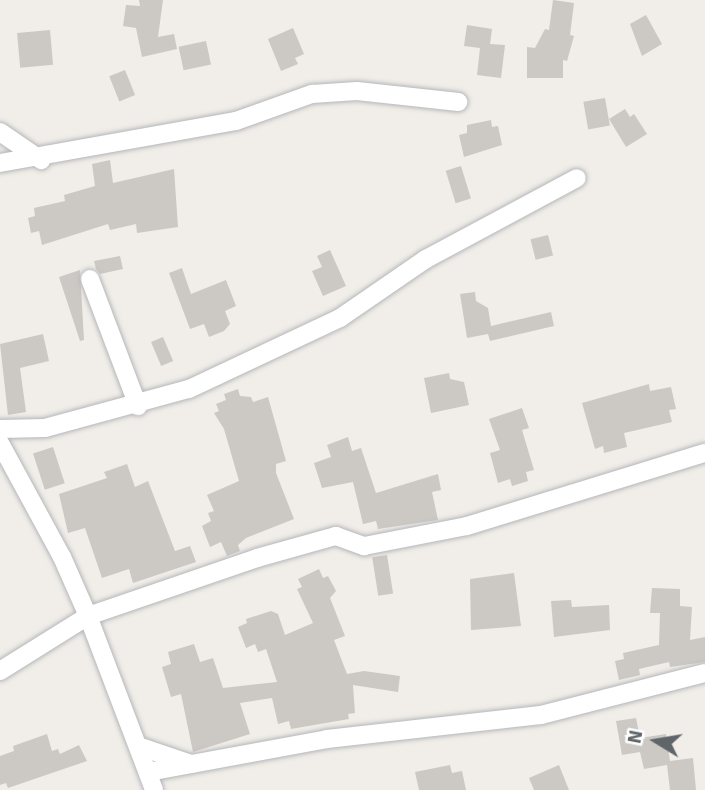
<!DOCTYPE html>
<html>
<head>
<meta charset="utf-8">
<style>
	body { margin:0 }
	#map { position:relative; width:705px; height:790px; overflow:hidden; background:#f1ede8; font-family:Signika,sans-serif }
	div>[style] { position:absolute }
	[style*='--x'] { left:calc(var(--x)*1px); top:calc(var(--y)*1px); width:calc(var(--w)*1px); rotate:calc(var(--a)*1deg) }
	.building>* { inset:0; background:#ccc8c4; transform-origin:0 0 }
	.roads { filter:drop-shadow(0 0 2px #b3b7ba) drop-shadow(0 0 2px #b3b7ba) }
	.minor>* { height:18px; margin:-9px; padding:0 9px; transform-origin:9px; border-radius:9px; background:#fff }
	span { translate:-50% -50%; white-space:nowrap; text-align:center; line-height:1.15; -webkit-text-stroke:7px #fff; paint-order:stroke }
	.north { position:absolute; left:621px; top:706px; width:70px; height:70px; -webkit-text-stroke:5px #fff; paint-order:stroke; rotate:281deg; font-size:19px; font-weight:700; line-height:28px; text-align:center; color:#5f6568 }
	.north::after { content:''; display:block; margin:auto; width:24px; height:32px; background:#5f6568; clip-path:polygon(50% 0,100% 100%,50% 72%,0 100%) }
</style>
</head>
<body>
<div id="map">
	<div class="building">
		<i style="clip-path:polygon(139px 0,163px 0,158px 37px,174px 34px,177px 49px,142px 57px,136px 28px,123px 26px,126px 5px,140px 6px)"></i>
		<i style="clip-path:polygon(553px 0,574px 3px,570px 35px,574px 36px,567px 61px,563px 60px,563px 78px,527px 78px,527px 47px,535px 48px,545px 29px,549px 30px)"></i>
		<i style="clip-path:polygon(646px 15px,662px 44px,642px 56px,630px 24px)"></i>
		<i style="clip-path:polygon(467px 25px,492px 29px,490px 44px,505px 45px,501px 78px,477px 75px,480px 48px,464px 46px)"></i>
		<i style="clip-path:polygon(293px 28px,304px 54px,295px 58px,298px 64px,281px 71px,268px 39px)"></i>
		<i style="left:50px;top:30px;width:35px;height:33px;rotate:85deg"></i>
		<i style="left:206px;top:41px;width:24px;height:28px;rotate:78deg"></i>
		<i style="left:125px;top:70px;width:27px;height:17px;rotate:68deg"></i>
		<i style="left:605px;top:98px;width:28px;height:22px;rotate:80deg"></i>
		<i style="clip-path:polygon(625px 109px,630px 117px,634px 114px,647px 134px,626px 147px,609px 119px)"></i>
		<i style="clip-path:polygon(491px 120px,492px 127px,498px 126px,502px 145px,464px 157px,459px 135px,467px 133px,467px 125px)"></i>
		<i style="clip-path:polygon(110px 160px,113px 183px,174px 169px,178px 227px,137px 233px,136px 224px,110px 230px,108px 224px,42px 245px,39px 231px,31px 233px,28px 218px,35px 216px,34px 208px,65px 201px,64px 195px,95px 186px,92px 164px)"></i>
		<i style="left:461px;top:166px;width:34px;height:16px;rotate:73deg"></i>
		<i style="left:548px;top:235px;width:21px;height:18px;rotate:76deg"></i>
		<i style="clip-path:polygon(330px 250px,346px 286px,323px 296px,312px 271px,322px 267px,317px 256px)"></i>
		<i style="clip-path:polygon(120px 256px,123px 269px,100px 274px,96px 269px,94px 261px)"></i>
		<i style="clip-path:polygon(182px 268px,191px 294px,226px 280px,236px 306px,225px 311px,230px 324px,224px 331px,209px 337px,204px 324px,190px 329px,169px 273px)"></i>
		<i style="clip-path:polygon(80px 270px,84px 340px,80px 341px,59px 277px)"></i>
		<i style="clip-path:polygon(475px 292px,476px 301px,488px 308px,491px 326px,551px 312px,554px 326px,490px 341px,488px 334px,467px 338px,460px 294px)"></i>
		<i style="clip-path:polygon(43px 334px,49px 361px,20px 368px,26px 412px,8px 415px,0 344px)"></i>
		<i style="left:163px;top:337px;width:26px;height:13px;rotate:67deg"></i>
		<i style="clip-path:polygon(449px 373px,450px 379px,464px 382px,469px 405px,431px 413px,424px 378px)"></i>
		<i style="clip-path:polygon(649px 384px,650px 391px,671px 387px,676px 409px,669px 410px,672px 422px,624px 433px,627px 447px,604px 453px,603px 446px,595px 449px,582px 403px)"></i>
		<i style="clip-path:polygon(238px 389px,240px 396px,251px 397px,253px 402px,268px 397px,286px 461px,276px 464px,276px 473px,294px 519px,246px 538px,238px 545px,240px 551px,227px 556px,221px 542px,210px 547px,202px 526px,211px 521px,208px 513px,214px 511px,207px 495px,239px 481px,224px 429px,214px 413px,219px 411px,216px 404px,226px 400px,224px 394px)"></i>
		<i style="clip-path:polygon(522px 408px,529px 428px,522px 430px,534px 470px,526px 472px,528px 481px,512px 486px,510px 479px,498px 483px,490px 453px,500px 450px,489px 419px)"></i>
		<i style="clip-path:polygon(348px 437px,352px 451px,361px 448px,376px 493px,438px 474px,441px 490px,432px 492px,438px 520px,378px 529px,376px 521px,363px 524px,353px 482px,322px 488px,314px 463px,331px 457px,327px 445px)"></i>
		<i style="left:53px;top:447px;width:38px;height:21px;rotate:72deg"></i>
		<i style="clip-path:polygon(127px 464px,135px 487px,148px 481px,175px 551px,190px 546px,196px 562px,133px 583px,129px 569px,102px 578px,85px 528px,68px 533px,59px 494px,107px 478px,104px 472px)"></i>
		<i style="left:387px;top:555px;width:39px;height:15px;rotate:81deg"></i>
		<i style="clip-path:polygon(319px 569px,323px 578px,328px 576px,336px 591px,330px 598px,345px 636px,334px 640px,347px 674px,364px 671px,400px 676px,398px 692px,353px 685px,355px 713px,348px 714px,349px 719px,291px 729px,289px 721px,278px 724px,272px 698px,240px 703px,250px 734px,193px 752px,181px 694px,171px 697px,162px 667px,171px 664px,168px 652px,194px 644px,200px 662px,213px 658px,223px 688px,277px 682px,266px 649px,258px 652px,255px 644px,246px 648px,238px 627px,247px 623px,246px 619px,271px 611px,278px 614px,285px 635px,313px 623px,297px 589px,302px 587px,298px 579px)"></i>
		<i style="clip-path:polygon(514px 573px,521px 626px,471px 630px,470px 579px)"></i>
		<i style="clip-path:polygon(652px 588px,680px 589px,680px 606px,692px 607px,690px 640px,705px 637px,705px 662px,670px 667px,669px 662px,639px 669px,640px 675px,619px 680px,615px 661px,624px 659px,623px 653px,659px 645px,660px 613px,650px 613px)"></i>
		<i style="clip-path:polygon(571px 600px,572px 607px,609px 605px,610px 630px,554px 637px,551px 601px)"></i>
		<i style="clip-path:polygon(636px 718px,640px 738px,666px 734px,670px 761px,693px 758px,696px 790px,670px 790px,667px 765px,644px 769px,640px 752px,622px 755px,616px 721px)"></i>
		<i style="clip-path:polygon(47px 734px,52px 751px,58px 749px,60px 754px,79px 745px,87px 761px,8px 788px,6px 783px,0 785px,0 756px,14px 751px,13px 746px)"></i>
		<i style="clip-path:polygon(450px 765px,452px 773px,462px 771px,466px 790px,419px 790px,415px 772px)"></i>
		<i style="clip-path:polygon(559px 765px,569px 790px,534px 790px,529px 778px)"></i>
	</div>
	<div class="roads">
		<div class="minor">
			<i style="--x:0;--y:132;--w:50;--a:34.3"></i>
			<i style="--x:0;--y:163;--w:240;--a:-10.1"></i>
			<i style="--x:236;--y:121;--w:81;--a:-19.6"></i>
			<i style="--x:312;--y:94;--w:45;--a:-3.8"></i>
			<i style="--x:357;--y:91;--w:102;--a:6.2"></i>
			<i style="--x:90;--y:279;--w:136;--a:69.3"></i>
			<i style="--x:0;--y:429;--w:45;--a:-1.3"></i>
			<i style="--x:45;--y:428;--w:149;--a:-15.2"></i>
			<i style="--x:189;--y:389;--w:167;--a:-25.2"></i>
			<i style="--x:340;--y:318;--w:104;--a:-34.5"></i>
			<i style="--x:426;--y:259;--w:171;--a:-28.2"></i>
			<i style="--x:0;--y:443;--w:130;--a:61.5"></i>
			<i style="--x:62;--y:557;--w:64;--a:66.2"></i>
			<i style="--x:88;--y:616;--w:186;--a:69.2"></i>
			<i style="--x:0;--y:671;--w:104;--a:-32"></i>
			<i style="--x:88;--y:616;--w:179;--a:-18.9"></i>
			<i style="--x:257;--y:558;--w:82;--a:-15.6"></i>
			<i style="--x:336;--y:536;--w:30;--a:20"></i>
			<i style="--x:364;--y:546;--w:105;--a:-11"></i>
			<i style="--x:467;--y:526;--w:249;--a:-17.1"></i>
			<i style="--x:138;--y:746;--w:56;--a:18.8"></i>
			<i style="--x:148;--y:772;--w:182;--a:-10.4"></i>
			<i style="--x:327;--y:739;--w:215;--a:-6.4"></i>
			<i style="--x:541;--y:715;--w:169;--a:-14.4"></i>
		</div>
	</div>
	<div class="north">N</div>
</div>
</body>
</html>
